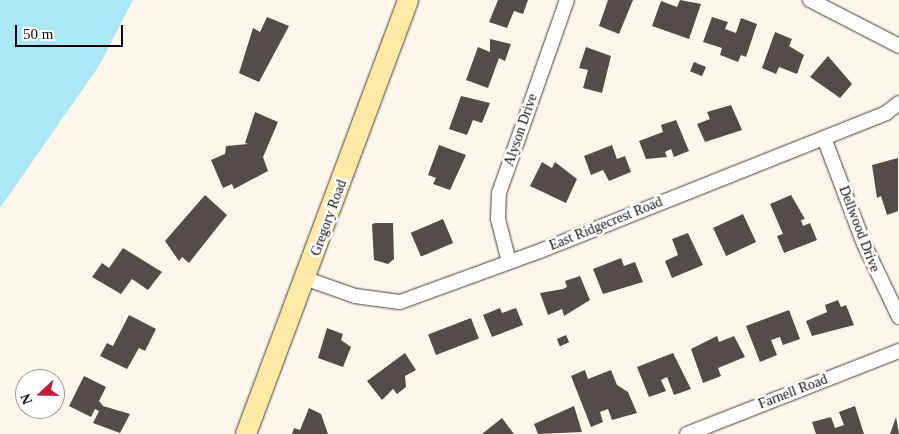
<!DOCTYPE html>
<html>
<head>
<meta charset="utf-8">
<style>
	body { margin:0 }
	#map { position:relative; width:899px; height:434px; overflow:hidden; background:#fff8ea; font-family:Georgia,serif }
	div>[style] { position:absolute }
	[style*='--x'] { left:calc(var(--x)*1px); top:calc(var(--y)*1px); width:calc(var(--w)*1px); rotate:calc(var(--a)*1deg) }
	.water>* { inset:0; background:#ace6f9 }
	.building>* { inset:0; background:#554b48; transform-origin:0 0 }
	.roads { filter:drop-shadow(0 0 1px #3f3f3f) drop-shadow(0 0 1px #3f3f3f) }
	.street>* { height:14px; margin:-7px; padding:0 7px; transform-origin:7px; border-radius:7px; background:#fff }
	.secondary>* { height:20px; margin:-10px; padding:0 10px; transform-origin:10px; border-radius:10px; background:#ffe9a5 }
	span { translate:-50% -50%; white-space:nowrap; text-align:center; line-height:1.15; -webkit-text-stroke:5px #fff; paint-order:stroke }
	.street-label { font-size:14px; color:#0c0c0c }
	.north { position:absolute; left:15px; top:369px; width:50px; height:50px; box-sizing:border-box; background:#fff; border:1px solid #9e9e9e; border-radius:50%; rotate:249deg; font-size:14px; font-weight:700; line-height:20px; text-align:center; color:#0c0c0c }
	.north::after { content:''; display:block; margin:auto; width:18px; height:22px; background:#c11e3b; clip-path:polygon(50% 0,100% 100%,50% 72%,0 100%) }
	.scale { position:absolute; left:15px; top:25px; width:108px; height:22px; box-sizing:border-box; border:2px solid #0c0c0c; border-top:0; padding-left:6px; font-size:15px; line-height:18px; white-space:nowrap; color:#0c0c0c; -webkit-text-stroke:4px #fff; paint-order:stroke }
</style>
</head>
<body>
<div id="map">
	<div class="water">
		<i style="clip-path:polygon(0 0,133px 0,99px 66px,0 208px)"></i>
	</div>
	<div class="building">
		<i style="clip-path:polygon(498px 0,528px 0,523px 14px,514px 11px,507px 28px,489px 22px)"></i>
		<i style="clip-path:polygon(608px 0,633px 0,619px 34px,599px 26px)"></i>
		<i style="clip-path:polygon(680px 0,701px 4px,689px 39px,652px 26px,661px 1px,677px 7px)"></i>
		<i style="clip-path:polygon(267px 17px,289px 26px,259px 82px,239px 73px,253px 28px,260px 32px)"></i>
		<i style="clip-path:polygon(712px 17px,728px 22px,725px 29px,736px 33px,741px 18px,757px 24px,746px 57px,741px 55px,738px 62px,720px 55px,722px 48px,703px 42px)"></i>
		<i style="clip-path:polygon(775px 32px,792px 39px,789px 46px,804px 55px,797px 74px,779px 67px,776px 74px,762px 68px)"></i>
		<i style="clip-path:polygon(490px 39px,511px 44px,505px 61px,499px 58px,488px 88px,466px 80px,478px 47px,490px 52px)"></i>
		<i style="clip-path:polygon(586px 47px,611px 56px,602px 93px,583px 88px,588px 70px,579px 68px)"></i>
		<i style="clip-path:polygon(828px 56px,852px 84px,840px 98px,810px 77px)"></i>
		<i style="left:694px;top:62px;width:13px;height:10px;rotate:23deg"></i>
		<i style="clip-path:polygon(461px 96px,490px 103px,482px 123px,473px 120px,467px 135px,449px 129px)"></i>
		<i style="clip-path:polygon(731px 105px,742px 130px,705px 142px,697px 124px,710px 119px,707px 112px)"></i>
		<i style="clip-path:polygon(255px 112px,278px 122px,263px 157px,268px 171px,234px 189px,232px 184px,223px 188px,211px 160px,225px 154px,226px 146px,248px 144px,245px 143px)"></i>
		<i style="clip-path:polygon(676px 120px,689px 151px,674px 157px,671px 149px,665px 152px,667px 157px,646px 159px,639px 141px,663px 132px,661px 125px)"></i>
		<i style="clip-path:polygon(439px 145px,466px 155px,450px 190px,433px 184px,436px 178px,428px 175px)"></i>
		<i style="clip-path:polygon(612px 145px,617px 159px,625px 156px,631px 172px,609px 181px,603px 170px,591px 175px,584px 156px)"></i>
		<i style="clip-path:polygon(898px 158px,898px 211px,887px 215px,881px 196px,877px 198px,872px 165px)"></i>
		<i style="clip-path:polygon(542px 162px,552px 168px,555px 162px,577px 179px,566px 203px,530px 186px)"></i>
		<i style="clip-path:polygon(205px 195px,227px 215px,189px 263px,182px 257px,179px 261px,165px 241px)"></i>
		<i style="clip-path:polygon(791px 195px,805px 219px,801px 220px,803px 226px,810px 223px,817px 240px,784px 253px,777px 236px,783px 234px,770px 204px)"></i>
		<i style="left:743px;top:214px;width:31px;height:33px;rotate:65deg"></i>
		<i style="left:443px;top:219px;width:26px;height:35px;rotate:67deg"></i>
		<i style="clip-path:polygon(376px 223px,393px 223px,394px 259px,388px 264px,374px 260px,372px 224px)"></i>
		<i style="clip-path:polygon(688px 233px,703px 265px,672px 278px,665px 261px,678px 255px,672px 239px)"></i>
		<i style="clip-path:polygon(123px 248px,162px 272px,148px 290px,132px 279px,121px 294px,92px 277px,102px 263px,109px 268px)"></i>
		<i style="clip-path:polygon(621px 258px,624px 266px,635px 262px,643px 282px,603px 294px,593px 269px)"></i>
		<i style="clip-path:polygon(580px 276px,590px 300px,564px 316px,562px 309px,548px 315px,540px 293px,563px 289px,567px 287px,565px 281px)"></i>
		<i style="clip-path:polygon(838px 300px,841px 307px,846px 305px,854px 325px,812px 336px,806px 321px,827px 312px,825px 305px)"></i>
		<i style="clip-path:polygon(500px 308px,502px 313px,516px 308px,523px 325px,492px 337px,483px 315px)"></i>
		<i style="clip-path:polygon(789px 310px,800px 339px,783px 345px,780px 337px,771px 340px,777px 355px,760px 362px,746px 326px)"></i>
		<i style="clip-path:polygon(129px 315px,156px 329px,145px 351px,139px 348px,127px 369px,100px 356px,107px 343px,113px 346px)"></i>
		<i style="left:471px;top:318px;width:22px;height:46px;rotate:69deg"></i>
		<i style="clip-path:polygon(327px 328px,343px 334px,341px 340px,351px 347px,343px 367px,318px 358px)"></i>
		<i style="left:566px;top:335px;width:8px;height:10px;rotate:67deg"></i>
		<i style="clip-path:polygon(717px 336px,719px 342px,734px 336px,745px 357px,718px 368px,721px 376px,703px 383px,691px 349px)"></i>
		<i style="clip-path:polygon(405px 353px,416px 370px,405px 376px,406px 387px,397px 394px,393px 389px,382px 400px,367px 381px)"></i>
		<i style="clip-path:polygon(673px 353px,691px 389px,674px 395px,667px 377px,661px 380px,666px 391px,649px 397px,637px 367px)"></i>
		<i style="clip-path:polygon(585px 370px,588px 379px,611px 370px,617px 385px,628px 392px,637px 413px,612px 420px,608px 409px,600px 412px,603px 422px,591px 427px,571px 376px)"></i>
		<i style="clip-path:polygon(84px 376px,106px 387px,99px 401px,103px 406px,130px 414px,120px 433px,93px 423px,99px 411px,95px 409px,91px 417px,69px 406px)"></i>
		<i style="clip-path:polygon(574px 406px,582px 432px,538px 434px,534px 424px)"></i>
		<i style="clip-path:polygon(855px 406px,864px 434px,816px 434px,812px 422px,831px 417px,835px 428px,844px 425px,839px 412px)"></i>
		<i style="clip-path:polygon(309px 408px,321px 414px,328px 434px,292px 434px,294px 428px,300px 430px)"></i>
		<i style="clip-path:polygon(896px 417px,899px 434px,890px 434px)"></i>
		<i style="clip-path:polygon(502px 418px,514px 434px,482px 434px)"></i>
	</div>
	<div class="roads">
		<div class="street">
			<i style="--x:810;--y:0;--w:100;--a:27.3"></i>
			<i style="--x:824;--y:138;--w:113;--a:69.3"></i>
			<i style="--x:864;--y:244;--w:81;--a:64.4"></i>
			<i style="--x:509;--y:262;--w:44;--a:-104.3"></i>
			<i style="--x:498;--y:219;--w:26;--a:-88"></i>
			<i style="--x:499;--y:193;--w:205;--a:-70.6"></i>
			<i style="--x:307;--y:279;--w:51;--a:19.5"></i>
			<i style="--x:355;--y:296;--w:45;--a:7.6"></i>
			<i style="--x:400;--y:302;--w:149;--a:-20"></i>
			<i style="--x:540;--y:251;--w:373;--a:-21.7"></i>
			<i style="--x:886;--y:113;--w:16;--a:-38"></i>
			<i style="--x:687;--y:434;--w:228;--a:-21.4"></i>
		</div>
		<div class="secondary">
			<i style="--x:246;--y:434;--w:463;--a:-69.5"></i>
		</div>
	</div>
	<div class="street-label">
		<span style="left:521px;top:130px;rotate:-71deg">Alyson Drive</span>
		<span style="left:329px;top:218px;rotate:-70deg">Gregory Road</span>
		<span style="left:606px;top:224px;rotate:-22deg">East Ridgecrest Road</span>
		<span style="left:859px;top:229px;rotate:69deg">Dellwood Drive</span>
		<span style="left:793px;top:392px;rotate:-21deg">Farnell Road</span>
	</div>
	<div class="north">N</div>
	<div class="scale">50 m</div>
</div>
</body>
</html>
